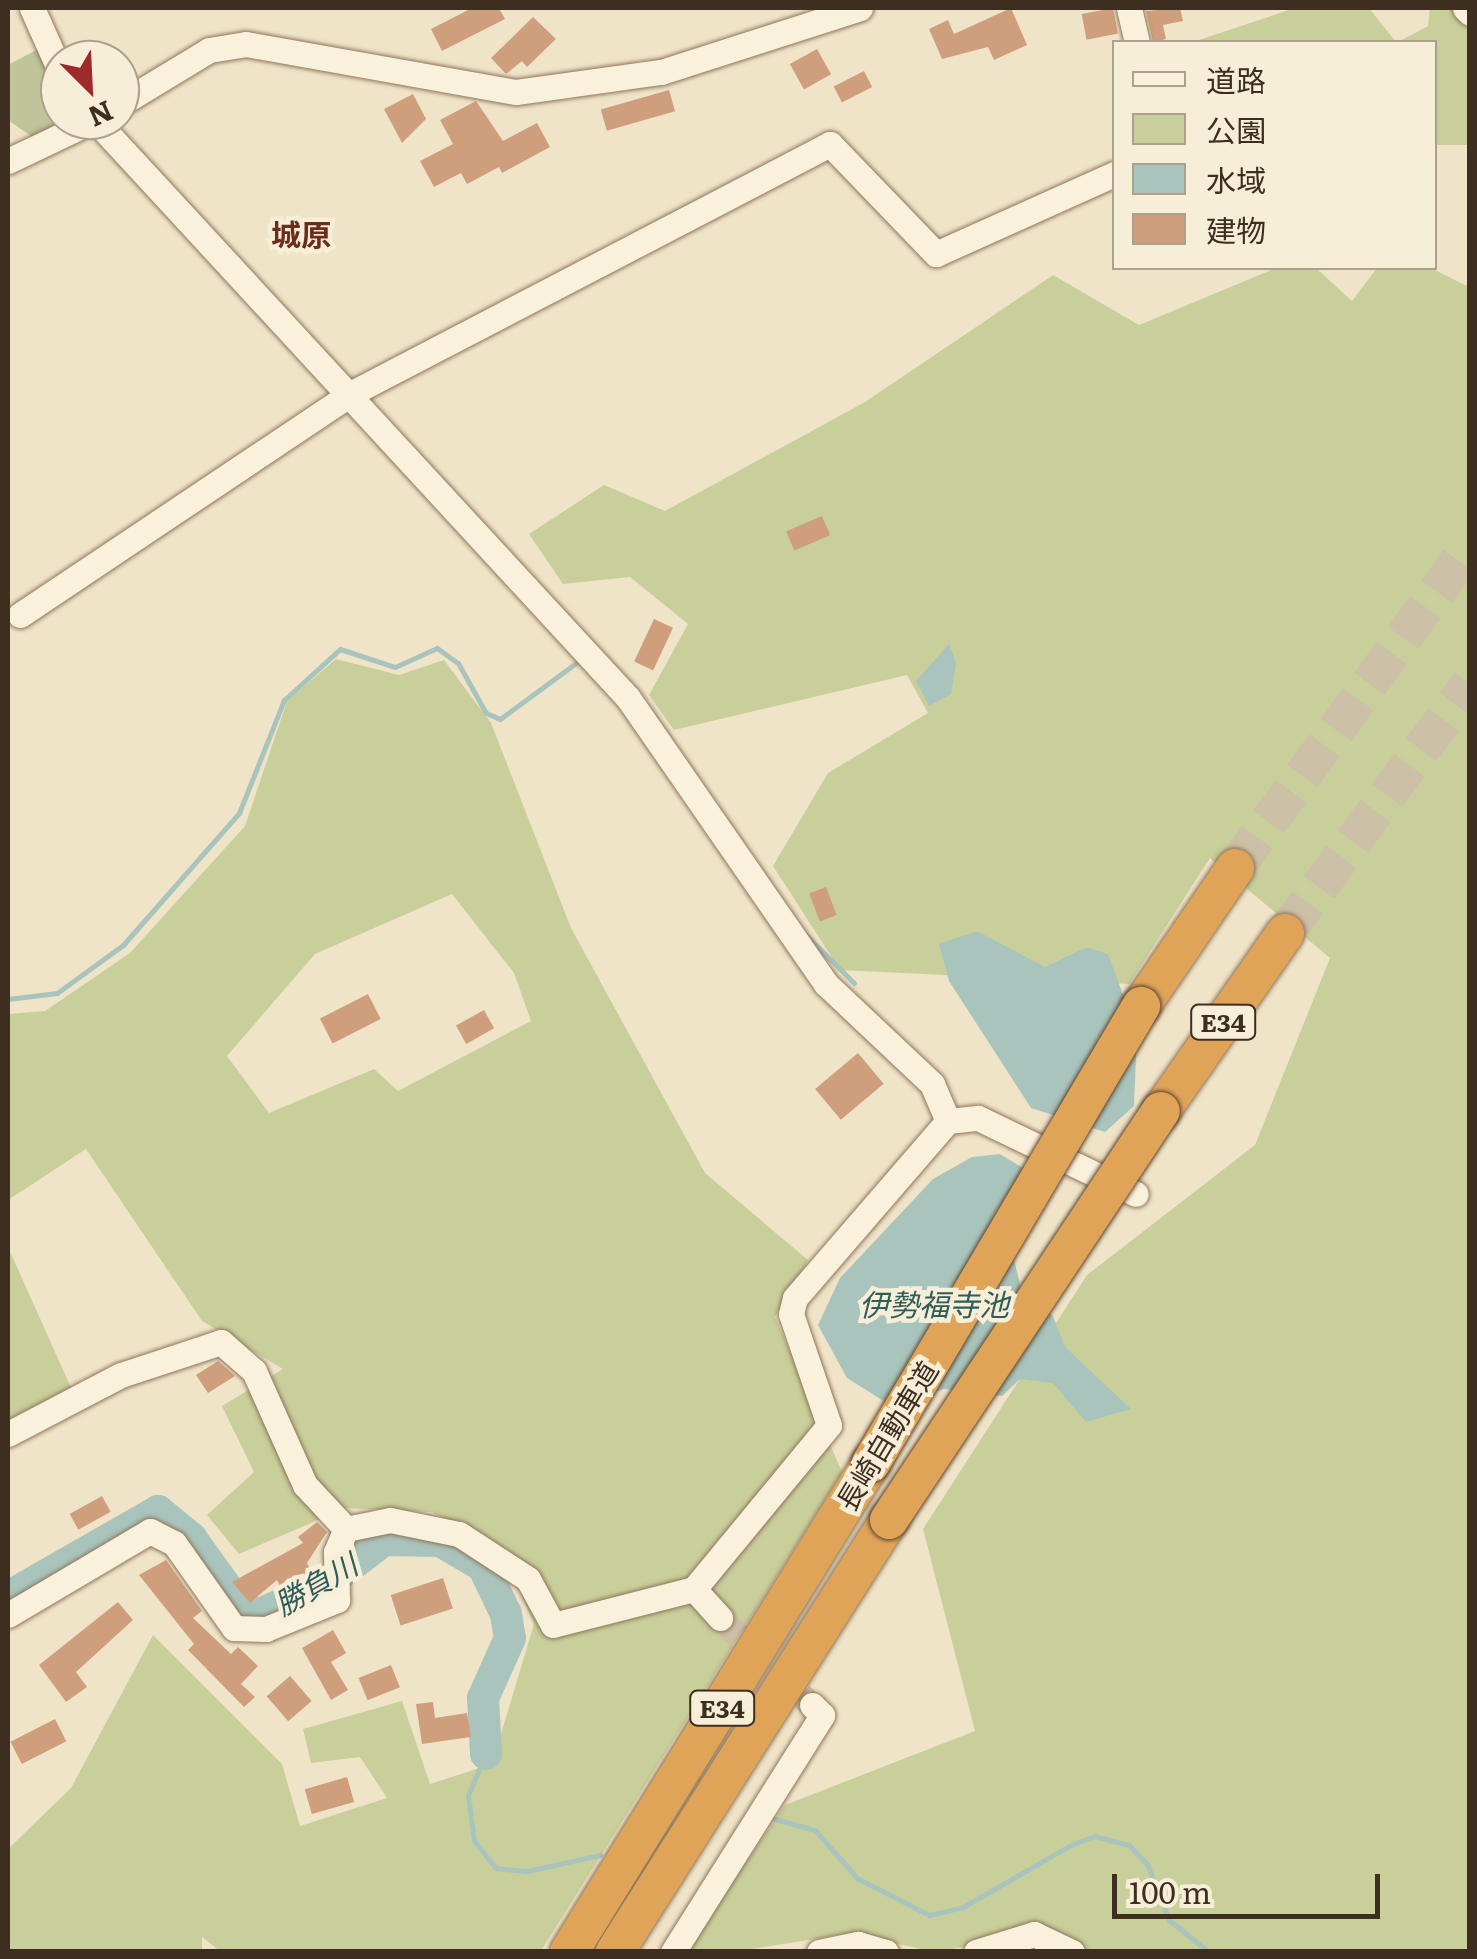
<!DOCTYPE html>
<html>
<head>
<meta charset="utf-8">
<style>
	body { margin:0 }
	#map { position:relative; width:1477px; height:1959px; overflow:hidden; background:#f0e4c8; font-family:Literata,"Noto Sans JP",serif }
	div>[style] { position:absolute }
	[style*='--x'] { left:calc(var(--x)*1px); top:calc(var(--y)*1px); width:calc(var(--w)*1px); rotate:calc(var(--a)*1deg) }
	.green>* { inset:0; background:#c9cf9b }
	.cemetery>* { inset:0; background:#bfc49a }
	.water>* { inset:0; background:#a9c4bc }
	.stream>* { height:5px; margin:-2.5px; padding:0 2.5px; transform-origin:2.5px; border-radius:2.5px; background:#a9c4bc }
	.river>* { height:32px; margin:-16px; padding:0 16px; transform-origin:16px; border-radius:16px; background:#a9c4bc }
	.building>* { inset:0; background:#cf9f7d; transform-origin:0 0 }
	.minor-tunnel>* { height:25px; margin-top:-12.5px; transform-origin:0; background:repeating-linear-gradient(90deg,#ccc0a6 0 25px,transparent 0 37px) }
	.highway-tunnel>* { height:38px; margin-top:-19px; transform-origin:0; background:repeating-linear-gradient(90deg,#ccc0a6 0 38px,transparent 0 57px) }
	.roads { filter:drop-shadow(0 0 2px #8d765c) drop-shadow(0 0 2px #8d765c) }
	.minor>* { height:25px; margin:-12.5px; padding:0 12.5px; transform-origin:12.5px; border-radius:12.5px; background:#faf1dc }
	.highway>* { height:38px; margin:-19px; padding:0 19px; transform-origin:19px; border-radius:19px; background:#e0a458 }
	.bridges { filter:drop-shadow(0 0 2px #5b4430) drop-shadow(0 0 2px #5b4430) }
	.highway-bridge>* { height:38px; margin:-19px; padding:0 19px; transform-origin:19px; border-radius:19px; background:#e0a458 }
	span { translate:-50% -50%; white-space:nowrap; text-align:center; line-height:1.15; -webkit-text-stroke:9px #f7eed8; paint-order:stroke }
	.shield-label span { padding:2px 8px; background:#f7eed8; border:2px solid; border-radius:8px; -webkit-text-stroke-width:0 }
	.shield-label { font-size:25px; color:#3d2e20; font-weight:700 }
	.street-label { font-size:28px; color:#3d2e20 }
	.neighbourhood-label { font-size:30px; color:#6b2e1e; font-weight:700 }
	.water-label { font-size:30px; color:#2f5d5a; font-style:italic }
	.frame { position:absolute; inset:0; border:10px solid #3d2e20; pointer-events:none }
	.legend { position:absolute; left:1112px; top:40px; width:325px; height:230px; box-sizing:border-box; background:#f7eed8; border:2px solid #ada18e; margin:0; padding:12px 18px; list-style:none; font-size:30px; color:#3d2e20 }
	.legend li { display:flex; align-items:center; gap:20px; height:50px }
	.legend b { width:50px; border:2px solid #ada18e }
	.north { position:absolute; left:40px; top:40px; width:100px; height:100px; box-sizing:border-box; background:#f7eed8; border:2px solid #ada18e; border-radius:50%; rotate:156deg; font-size:28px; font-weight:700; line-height:40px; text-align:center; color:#3d2e20 }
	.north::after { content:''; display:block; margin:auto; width:35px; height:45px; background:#9e2a2b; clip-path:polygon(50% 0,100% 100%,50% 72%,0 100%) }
	.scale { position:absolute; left:1112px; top:1874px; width:268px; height:45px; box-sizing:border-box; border:5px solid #3d2e20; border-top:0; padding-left:12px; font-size:30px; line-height:35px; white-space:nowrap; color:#3d2e20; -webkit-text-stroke:8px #f7eed8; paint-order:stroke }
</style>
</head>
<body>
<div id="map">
	<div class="green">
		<i style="clip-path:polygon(1295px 8px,1369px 8px,1396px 42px,1193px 42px)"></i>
		<i style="clip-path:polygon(1430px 8px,1469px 8px,1469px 145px,1435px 145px,1434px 42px,1398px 42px,1428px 26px)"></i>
		<i style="clip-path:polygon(1276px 268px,1316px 268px,1352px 301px,1377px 268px,1431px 268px,1469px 287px,1469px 1951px,1051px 1952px,1040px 1934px,934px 1952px,851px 1933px,740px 1951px,685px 1951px,785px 1805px,975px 1731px,923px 1529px,1087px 1275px,1255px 1145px,1330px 958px,1210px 858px,1129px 984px,840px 970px,773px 866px,828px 773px,928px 713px,907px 675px,674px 730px,649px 695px,688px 624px,630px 577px,563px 584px,529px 534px,604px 485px,665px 511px,865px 402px,1053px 275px,1139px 325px)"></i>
		<i style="clip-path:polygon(evenodd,336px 659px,399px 675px,444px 660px,491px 723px,571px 928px,705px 1173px,808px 1260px,775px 1317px,842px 1472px,542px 1949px,221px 1952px,202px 1937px,202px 1951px,8px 1951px,8px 1849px,71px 1788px,153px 1635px,282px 1764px,300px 1826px,387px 1798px,360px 1757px,311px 1763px,303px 1729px,402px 1701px,430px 1784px,492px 1764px,534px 1624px,501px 1548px,431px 1512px,346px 1508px,239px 1554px,207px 1515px,254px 1472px,222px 1406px,283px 1369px,202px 1321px,86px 1149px,8px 1200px,8px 1014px,45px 1011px,130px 953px,245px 826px,287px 701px,336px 659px,452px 894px,514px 973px,531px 1021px,398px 1091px,374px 1069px,269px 1113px,227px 1056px,315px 954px,452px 894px)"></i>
		<i style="clip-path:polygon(8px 1247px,73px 1392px,8px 1429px)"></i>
	</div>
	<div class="cemetery">
		<i style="clip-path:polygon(42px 47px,60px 92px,60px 120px,71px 120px,34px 138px,8px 120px,8px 65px)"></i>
	</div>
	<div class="water">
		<i style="clip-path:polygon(949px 644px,956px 663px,951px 694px,929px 706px,916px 681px)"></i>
		<i style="clip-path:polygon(977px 931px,1045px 967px,1087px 947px,1108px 954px,1137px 1033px,1134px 1106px,1105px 1132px,1031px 1108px,949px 981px,939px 944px)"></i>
		<i style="clip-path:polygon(1000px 1154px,1028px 1171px,1011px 1247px,1021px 1288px,1053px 1316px,1065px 1347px,1131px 1409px,1086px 1422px,1053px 1383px,1020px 1379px,1002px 1396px,944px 1389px,890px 1405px,847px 1378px,818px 1325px,840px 1278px,933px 1179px,972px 1157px)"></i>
	</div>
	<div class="stream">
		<i style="--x:806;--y:935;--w:68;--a:45"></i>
		<i style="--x:8;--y:999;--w:49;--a:-7"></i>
		<i style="--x:57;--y:993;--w:82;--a:-36"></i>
		<i style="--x:123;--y:945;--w:176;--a:-48.7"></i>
		<i style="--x:239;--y:813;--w:122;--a:-68.3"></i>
		<i style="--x:284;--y:700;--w:76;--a:-42.3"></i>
		<i style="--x:340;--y:649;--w:58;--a:18.1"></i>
		<i style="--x:395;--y:667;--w:46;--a:-24.3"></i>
		<i style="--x:437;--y:648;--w:26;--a:36"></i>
		<i style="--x:458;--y:663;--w:57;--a:60.8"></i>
		<i style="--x:486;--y:713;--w:15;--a:23"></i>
		<i style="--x:500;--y:719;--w:99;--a:-36.4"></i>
		<i style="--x:486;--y:1754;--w:45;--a:113.7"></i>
		<i style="--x:468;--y:1795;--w:46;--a:82.6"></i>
		<i style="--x:474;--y:1841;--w:35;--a:51"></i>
		<i style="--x:496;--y:1868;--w:31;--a:6"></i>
		<i style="--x:527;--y:1871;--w:75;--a:-12.4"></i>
		<i style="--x:775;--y:1819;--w:41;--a:15.4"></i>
		<i style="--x:815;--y:1830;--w:64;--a:48.8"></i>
		<i style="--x:857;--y:1878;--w:81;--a:27.2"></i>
		<i style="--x:929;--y:1915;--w:35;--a:-13"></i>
		<i style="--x:963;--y:1907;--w:125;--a:-29.9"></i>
		<i style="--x:1071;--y:1845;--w:26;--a:-21"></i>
		<i style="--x:1095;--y:1836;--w:35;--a:15"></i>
		<i style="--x:1129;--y:1845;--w:26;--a:47"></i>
		<i style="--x:1147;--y:1864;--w:60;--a:68.6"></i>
		<i style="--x:1169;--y:1920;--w:51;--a:38.7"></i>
	</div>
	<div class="river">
		<i style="--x:8;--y:1597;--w:173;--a:-29.8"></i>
		<i style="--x:158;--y:1511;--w:43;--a:39.3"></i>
		<i style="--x:191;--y:1538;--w:91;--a:54.4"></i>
		<i style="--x:244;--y:1612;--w:16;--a:7"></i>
		<i style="--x:260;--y:1614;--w:75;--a:-24.5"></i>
		<i style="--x:328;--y:1583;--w:71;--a:-37.5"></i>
		<i style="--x:384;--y:1540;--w:56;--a:1"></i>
		<i style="--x:440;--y:1541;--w:50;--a:30.2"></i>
		<i style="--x:483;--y:1566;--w:53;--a:64.4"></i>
		<i style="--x:506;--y:1614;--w:24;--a:81"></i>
		<i style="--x:510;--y:1638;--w:66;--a:114.2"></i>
		<i style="--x:483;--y:1698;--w:56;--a:86.9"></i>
	</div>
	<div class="building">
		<i style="clip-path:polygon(472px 8px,499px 8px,505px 19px,442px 51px,431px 29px)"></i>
		<i style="clip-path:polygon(1011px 8px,1027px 45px,994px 60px,988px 47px,942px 59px,929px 29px,948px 20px,954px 34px)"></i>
		<i style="left:1113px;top:8px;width:26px;height:32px;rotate:79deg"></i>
		<i style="clip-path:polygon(1180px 8px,1183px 21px,1163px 25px,1166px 39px,1153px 42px,1146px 11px)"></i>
		<i style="clip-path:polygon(533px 17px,556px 39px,527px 67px,522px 61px,506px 74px,491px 58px)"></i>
		<i style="left:817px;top:49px;width:29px;height:31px;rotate:61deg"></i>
		<i style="left:864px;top:71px;width:18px;height:34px;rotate:63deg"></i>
		<i style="left:669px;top:90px;width:22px;height:71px;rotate:74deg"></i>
		<i style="clip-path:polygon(413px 94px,426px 119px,402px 143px,384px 109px)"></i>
		<i style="clip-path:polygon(476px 101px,503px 141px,537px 123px,550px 147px,502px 173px,499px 167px,467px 184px,461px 173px,434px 187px,420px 161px,453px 144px,440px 120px)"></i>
		<i style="left:822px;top:516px;width:21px;height:39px;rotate:67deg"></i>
		<i style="left:654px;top:619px;width:21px;height:47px;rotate:25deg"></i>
		<i style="left:826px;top:887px;width:30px;height:18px;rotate:69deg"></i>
		<i style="left:368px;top:994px;width:28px;height:54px;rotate:63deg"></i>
		<i style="left:484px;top:1010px;width:21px;height:32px;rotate:61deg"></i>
		<i style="left:858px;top:1053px;width:40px;height:56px;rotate:50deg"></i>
		<i style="clip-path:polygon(218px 1361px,235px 1376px,208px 1393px,196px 1375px)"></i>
		<i style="left:102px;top:1496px;width:18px;height:37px;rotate:61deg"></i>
		<i style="clip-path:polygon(317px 1522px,327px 1532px,307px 1563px,311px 1571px,281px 1588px,277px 1580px,250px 1603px,232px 1582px,303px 1543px,298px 1537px)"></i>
		<i style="clip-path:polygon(166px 1560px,202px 1611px,193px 1618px,231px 1654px,238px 1647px,258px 1666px,241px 1684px,255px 1697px,244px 1707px,188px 1650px,194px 1644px,139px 1575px)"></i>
		<i style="left:443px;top:1578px;width:32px;height:55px;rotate:72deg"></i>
		<i style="clip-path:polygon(118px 1602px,133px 1620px,76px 1672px,87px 1687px,66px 1702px,39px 1665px)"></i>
		<i style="clip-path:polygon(333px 1630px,346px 1653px,331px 1662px,348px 1690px,331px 1700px,302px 1648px)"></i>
		<i style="left:391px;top:1665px;width:24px;height:35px;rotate:68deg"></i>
		<i style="left:290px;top:1676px;width:33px;height:31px;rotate:49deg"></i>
		<i style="clip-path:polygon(433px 1702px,435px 1718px,467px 1713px,471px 1737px,422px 1744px,416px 1704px)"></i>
		<i style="left:55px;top:1719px;width:25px;height:50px;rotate:63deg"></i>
		<i style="left:347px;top:1777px;width:26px;height:44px;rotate:74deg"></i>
	</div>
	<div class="minor-tunnel">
		<i style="--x:720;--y:1618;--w:127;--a:43.4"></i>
	</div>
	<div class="highway-tunnel">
		<i style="--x:1235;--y:868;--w:399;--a:-53.9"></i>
		<i style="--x:1285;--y:933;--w:310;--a:-53.4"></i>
	</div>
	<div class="roads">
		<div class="minor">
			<i style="--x:32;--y:8;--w:69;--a:66"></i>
			<i style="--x:1129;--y:8;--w:35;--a:77"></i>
			<i style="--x:1465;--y:8;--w:7;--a:45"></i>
			<i style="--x:120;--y:104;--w:104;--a:-31.2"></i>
			<i style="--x:209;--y:50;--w:37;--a:-9"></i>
			<i style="--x:246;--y:44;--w:274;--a:10.1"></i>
			<i style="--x:516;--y:92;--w:146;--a:-7.9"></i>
			<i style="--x:661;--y:72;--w:209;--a:-17.8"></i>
			<i style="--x:95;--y:120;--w:786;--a:47.32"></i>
			<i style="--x:628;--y:698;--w:348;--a:55.3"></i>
			<i style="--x:826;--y:984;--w:146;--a:43.3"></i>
			<i style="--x:932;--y:1084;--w:40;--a:66.6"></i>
			<i style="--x:8;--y:161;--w:95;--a:-25.5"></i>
			<i style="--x:20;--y:615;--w:399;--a:-33.8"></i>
			<i style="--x:352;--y:393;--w:539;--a:-27.52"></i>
			<i style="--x:830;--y:144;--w:153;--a:46.1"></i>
			<i style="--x:936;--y:254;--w:195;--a:-24.2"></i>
			<i style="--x:8;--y:1434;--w:127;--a:-27.6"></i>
			<i style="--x:121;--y:1375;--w:105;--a:-18.3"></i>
			<i style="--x:221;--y:1342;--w:44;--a:41.3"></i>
			<i style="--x:254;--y:1371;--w:125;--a:65.9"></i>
			<i style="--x:305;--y:1485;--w:60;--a:47"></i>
			<i style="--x:346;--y:1529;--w:45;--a:-11.6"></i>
			<i style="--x:390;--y:1520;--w:70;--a:11.5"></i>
			<i style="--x:459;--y:1534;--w:82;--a:33.1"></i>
			<i style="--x:528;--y:1579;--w:52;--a:61.5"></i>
			<i style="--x:553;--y:1625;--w:146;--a:-14.3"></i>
			<i style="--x:694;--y:1589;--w:212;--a:-50.5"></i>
			<i style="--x:829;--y:1425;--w:117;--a:-108.9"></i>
			<i style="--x:791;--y:1314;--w:16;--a:-76"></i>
			<i style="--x:795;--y:1298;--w:234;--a:-49.2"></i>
			<i style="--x:948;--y:1121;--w:30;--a:-6"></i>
			<i style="--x:978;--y:1118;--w:175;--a:25.7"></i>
			<i style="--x:694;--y:1589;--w:39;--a:48"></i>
			<i style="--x:8;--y:1615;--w:165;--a:-30.6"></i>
			<i style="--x:150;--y:1531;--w:27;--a:27"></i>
			<i style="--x:174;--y:1543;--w:104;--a:54.8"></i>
			<i style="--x:234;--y:1628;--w:32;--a:2"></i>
			<i style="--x:266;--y:1629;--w:77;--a:-22.2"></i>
			<i style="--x:337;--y:1600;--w:48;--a:-91.2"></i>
			<i style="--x:336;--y:1552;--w:25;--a:-67"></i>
			<i style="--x:673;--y:1952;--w:280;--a:-57.8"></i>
			<i style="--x:822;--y:1715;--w:14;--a:-135"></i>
			<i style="--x:819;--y:1952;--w:40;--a:-12"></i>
			<i style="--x:858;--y:1944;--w:29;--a:16"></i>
			<i style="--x:976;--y:1952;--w:61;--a:-17.2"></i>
			<i style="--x:1034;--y:1934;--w:42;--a:25.3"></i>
		</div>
		<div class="highway">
			<i style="--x:1141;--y:1006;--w:167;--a:-55.7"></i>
			<i style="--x:1161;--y:1111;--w:217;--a:-55.1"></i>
			<i style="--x:569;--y:1952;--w:575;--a:-58.3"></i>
			<i style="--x:615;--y:1952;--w:512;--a:-57.61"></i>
		</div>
	</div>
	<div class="bridges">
		<div class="highway-bridge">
			<i style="--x:871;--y:1463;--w:531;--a:-59.42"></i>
			<i style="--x:889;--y:1520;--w:491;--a:-56.4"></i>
		</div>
	</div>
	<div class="shield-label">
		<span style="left:1223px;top:1022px">E34</span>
		<span style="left:722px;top:1708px">E34</span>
	</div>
	<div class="street-label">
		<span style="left:886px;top:1435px;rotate:-59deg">長崎自動車道</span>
	</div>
	<div class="neighbourhood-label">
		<span style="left:301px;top:233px">城原</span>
	</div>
	<div class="water-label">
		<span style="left:934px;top:1303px">伊勢福寺池</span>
		<span style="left:315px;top:1583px;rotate:-30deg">勝負川</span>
	</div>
	<div class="frame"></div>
	<ul class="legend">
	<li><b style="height:12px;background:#faf1dc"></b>道路</li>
	<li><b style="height:28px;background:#c9cf9b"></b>公園</li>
	<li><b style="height:28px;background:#a9c4bc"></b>水域</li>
	<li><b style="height:28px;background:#cf9f7d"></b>建物</li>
	</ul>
	<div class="north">N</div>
	<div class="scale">100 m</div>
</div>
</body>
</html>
